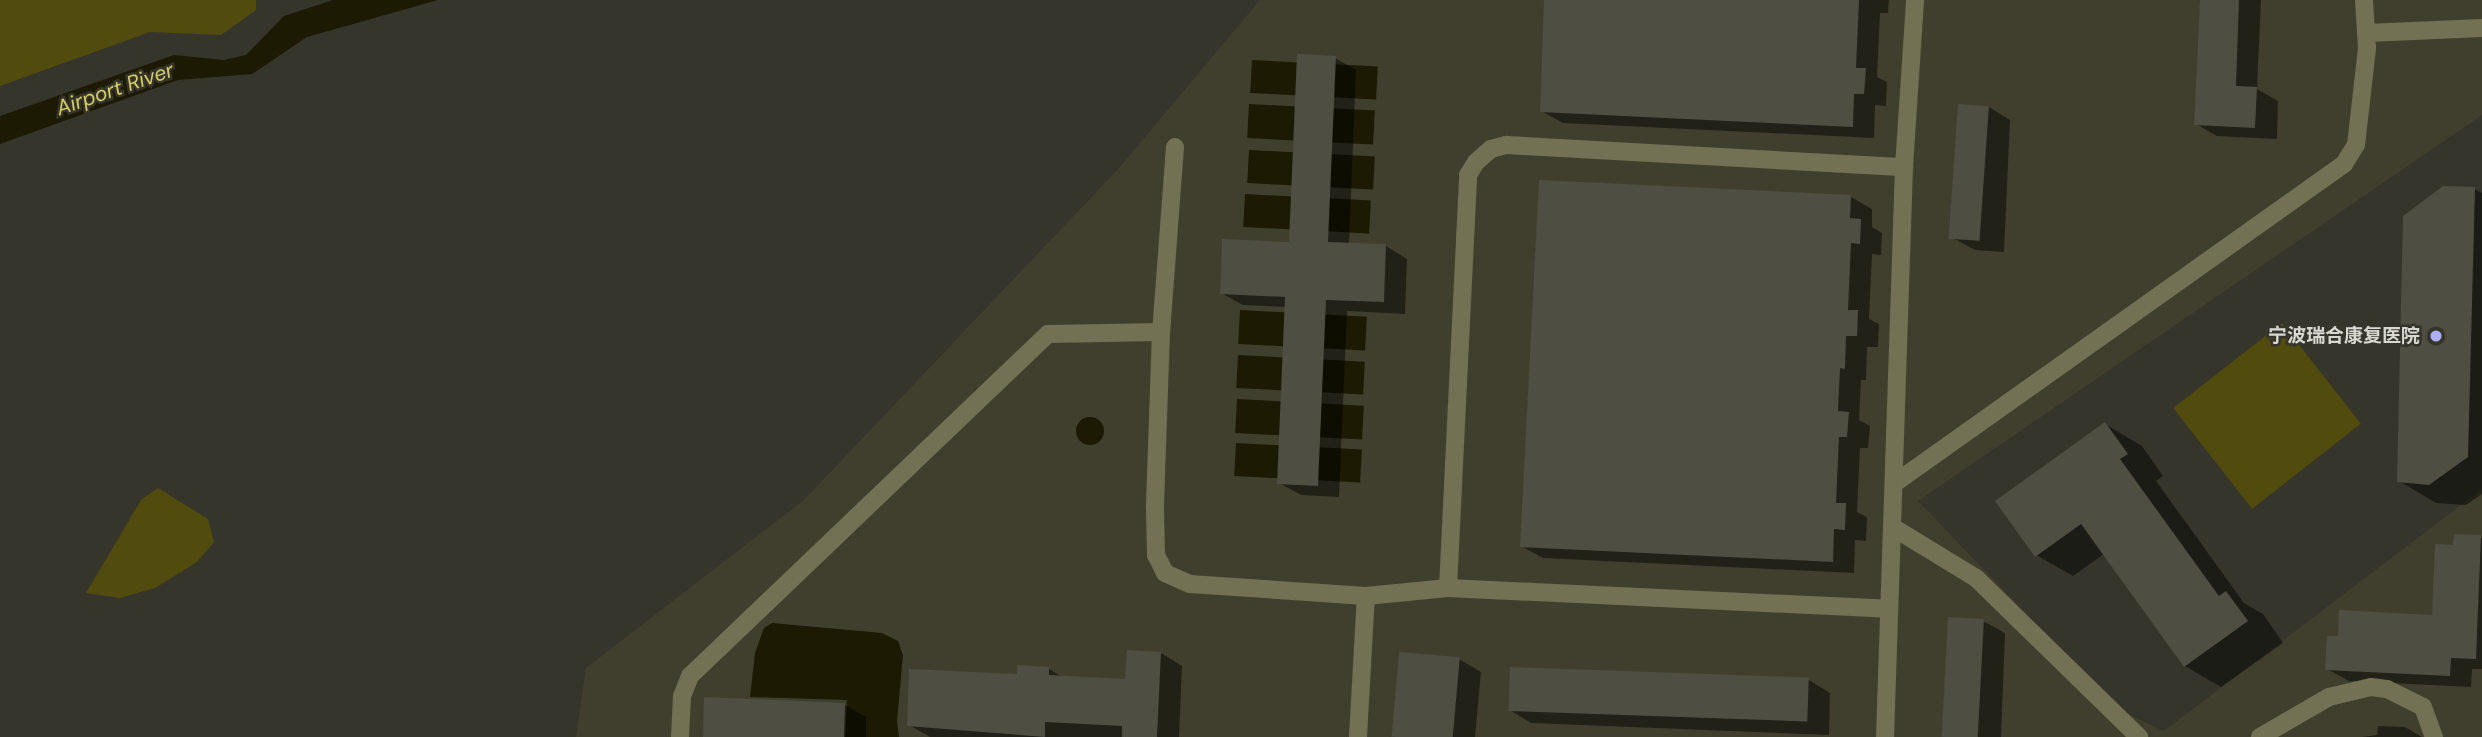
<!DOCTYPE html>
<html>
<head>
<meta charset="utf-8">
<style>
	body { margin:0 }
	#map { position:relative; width:2482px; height:737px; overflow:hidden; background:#36352b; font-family:"DM Sans","Noto Sans SC",sans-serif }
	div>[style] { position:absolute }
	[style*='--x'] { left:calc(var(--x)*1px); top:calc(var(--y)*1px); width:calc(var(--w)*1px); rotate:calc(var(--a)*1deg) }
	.built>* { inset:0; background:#403f2e }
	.green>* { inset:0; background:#514c0d; transform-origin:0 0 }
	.water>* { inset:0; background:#1c1a03; transform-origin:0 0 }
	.round { border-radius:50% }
	.shadow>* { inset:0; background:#0007 }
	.building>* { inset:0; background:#4e4e43; transform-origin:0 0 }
	.minor>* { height:18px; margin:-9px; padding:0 9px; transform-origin:9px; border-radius:9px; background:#737153 }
	.dots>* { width:19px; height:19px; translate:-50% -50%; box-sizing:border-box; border:4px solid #36352b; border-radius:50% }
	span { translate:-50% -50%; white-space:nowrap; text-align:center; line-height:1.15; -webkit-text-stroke:5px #36352b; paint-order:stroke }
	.poi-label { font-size:19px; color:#d8d8d2; font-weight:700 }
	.right { translate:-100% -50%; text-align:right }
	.water-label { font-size:21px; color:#d5cd64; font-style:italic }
</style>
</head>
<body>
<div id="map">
	<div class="built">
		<i style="clip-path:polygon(1260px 0,2482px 0,2482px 115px,1918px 501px,2119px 710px,2164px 731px,2482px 489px,2482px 737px,576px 737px,586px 668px,804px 500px,1120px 167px)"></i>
	</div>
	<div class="green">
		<i style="clip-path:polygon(0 0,256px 0,256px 10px,221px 35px,150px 32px,0 86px)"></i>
		<i style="left:2282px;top:323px;width:128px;height:138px;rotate:52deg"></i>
		<i style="clip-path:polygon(158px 488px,208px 519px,214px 542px,197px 562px,155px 588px,120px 598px,86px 593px,141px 500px)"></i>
	</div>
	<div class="water">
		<i style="clip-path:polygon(333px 0,438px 0,307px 37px,252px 74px,178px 80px,0 144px,0 116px,174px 55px,224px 60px,246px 55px,284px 16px)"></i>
		<i style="left:1252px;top:60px;width:126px;height:33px;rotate:3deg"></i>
		<i style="left:1249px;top:104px;width:126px;height:34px;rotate:3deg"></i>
		<i style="left:1249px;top:150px;width:126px;height:33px;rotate:3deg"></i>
		<i style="left:1245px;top:194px;width:126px;height:33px;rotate:3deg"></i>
		<i style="left:1240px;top:310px;width:127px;height:34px;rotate:3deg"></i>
		<i style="left:1238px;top:355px;width:127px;height:33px;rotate:3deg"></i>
		<i style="left:1237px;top:399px;width:127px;height:34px;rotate:3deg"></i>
		<i class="round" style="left:1076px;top:417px;width:28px;height:28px"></i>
		<i style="left:1236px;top:443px;width:126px;height:33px;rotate:3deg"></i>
		<i style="clip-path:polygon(772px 623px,882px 633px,898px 641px,903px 655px,897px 721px,899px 737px,845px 737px,847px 700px,750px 697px,755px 653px,764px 628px)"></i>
	</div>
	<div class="shadow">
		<i style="clip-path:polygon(1545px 0,1889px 0,1888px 13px,1880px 13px,1877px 77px,1887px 82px,1886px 106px,1875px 105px,1874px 138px,1563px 123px,1541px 111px)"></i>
		<i style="clip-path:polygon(2201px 0,2261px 0,2257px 89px,2278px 101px,2277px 139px,2217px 136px,2196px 124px)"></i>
		<i style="clip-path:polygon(1335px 58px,1356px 70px,1349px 244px,1386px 246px,1407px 259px,1405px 314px,1347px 311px,1339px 497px,1301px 495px,1279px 483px,1287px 307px,1243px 305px,1221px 293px,1290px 244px)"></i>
		<i style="clip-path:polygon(1989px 107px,2010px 120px,2004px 252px,1975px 250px,1953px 238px)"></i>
		<i style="clip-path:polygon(1541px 182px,1851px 197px,1872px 209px,1872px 227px,1882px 233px,1881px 255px,1872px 254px,1869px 319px,1879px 324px,1878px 347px,1867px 347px,1866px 380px,1861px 380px,1859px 420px,1870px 426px,1868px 448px,1860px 448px,1857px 512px,1867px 517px,1866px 541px,1855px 540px,1854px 573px,1543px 558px,1521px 546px)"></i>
		<i style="clip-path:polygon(2474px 189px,2482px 193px,2482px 494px,2466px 505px,2436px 503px,2399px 481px)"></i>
		<i style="clip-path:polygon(2105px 424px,2142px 446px,2163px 476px,2156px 481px,2244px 603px,2263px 614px,2283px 643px,2221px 687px,2185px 666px,2104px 554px,2073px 576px,2036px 555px)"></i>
		<i style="clip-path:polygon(2482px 538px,2482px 669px,2472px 669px,2471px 687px,2349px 681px,2327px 669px,2340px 638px,2434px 617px,2455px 546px)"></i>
		<i style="clip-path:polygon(1983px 621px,2005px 633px,2001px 737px,1945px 737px)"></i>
		<i style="clip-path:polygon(1161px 653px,1182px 666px,1179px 737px,930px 737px,909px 725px,1019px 676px,1049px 669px,1064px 678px,1127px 681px)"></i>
		<i style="clip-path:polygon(1459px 659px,1481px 672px,1475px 737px,1393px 737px)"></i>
		<i style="clip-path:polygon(1809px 680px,1830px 693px,1829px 735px,1531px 723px,1510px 710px)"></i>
		<i style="clip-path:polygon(845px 705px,866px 717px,866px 737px,704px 737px)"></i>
		<i style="clip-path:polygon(2378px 726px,2405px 727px,2422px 737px,2362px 737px,2377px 735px)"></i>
	</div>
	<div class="building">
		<i style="clip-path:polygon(1544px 0,1859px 0,1856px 68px,1866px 68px,1864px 94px,1854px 94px,1853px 127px,1540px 112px)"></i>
		<i style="clip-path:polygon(2200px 0,2239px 0,2236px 86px,2257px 87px,2255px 128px,2194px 125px)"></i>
		<i style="clip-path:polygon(1297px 54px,1336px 56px,1328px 242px,1386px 244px,1384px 302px,1326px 300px,1318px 486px,1277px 484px,1285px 297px,1220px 294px,1222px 239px,1289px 242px)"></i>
		<i style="left:1958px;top:104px;width:31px;height:135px;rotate:4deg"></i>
		<i style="clip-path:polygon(1539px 180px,1851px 195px,1850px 218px,1861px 219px,1860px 244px,1851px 243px,1848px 310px,1858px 310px,1857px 336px,1846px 336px,1845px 369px,1840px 368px,1838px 411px,1849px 412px,1847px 437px,1839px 437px,1836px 503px,1846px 503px,1845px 530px,1834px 529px,1833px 562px,1520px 547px)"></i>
		<i style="clip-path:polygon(2443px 186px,2475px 187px,2468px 457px,2429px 485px,2397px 482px,2403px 216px)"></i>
		<i style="clip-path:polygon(2105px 422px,2128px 454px,2120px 459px,2219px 596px,2226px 591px,2248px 621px,2184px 667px,2081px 524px,2035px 557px,1995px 501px)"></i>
		<i style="clip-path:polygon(2454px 534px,2481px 535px,2476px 659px,2451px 658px,2450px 676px,2325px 670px,2327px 636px,2338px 636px,2339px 610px,2432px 615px,2435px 544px,2453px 545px)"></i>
		<i style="left:1948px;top:617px;width:36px;height:120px;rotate:3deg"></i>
		<i style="clip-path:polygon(1127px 650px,1161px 652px,1157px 737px,1122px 737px,1122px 726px,1045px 722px,1045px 737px,907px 726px,909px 669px,1017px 674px,1017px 665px,1049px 667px,1049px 675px,1125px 679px)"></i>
		<i style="left:1399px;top:652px;width:61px;height:85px;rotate:5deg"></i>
		<i style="left:1510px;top:667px;width:299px;height:44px;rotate:2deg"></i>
		<i style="clip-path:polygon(704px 697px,845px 703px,844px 737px,703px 737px)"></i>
	</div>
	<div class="minor">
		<i style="--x:2367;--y:33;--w:115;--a:-2.5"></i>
		<i style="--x:1175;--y:147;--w:186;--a:94.3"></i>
		<i style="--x:1161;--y:332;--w:176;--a:92"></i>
		<i style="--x:1155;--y:508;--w:47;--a:88.8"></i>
		<i style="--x:1156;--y:555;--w:20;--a:63"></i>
		<i style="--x:1165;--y:573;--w:27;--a:24"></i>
		<i style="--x:1190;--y:584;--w:176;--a:3.9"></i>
		<i style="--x:1366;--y:596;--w:82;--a:-5.6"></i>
		<i style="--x:1448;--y:588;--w:441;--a:2.7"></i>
		<i style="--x:1895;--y:483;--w:551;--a:-35.39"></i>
		<i style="--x:2344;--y:164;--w:22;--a:-58"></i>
		<i style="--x:2356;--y:145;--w:98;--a:-83.5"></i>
		<i style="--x:2367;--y:48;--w:48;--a:-93.6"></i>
		<i style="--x:1894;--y:528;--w:96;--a:31.4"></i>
		<i style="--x:1976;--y:578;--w:228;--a:44.3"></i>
		<i style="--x:1448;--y:588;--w:413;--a:-87.2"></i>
		<i style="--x:1468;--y:175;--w:15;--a:-58"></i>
		<i style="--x:1476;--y:162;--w:20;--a:-41"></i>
		<i style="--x:1491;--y:149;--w:16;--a:-15"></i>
		<i style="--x:1506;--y:145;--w:399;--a:3.2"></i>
		<i style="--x:680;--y:737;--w:41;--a:-87.2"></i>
		<i style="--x:682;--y:696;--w:22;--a:-68"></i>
		<i style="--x:690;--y:676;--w:495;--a:-43.7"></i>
		<i style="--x:1048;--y:334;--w:113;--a:-1"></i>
		<i style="--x:1358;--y:737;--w:141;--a:-86.8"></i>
		<i style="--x:1885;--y:737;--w:570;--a:-88.09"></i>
		<i style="--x:1904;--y:167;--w:167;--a:-86.2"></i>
		<i style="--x:2260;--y:737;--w:80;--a:-30.1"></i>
		<i style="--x:2329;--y:697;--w:43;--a:-13.4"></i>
		<i style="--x:2371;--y:687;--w:16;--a:7"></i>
		<i style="--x:2387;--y:689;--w:40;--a:26.6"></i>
		<i style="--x:2423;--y:707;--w:32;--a:70"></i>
	</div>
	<div class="dots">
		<i style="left:2436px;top:336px;background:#b0aefa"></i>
	</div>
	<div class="poi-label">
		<span class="right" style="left:2420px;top:336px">宁波瑞合康复医院</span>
	</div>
	<div class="water-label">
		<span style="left:115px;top:89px;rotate:-19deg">Airport River</span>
	</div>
</div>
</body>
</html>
